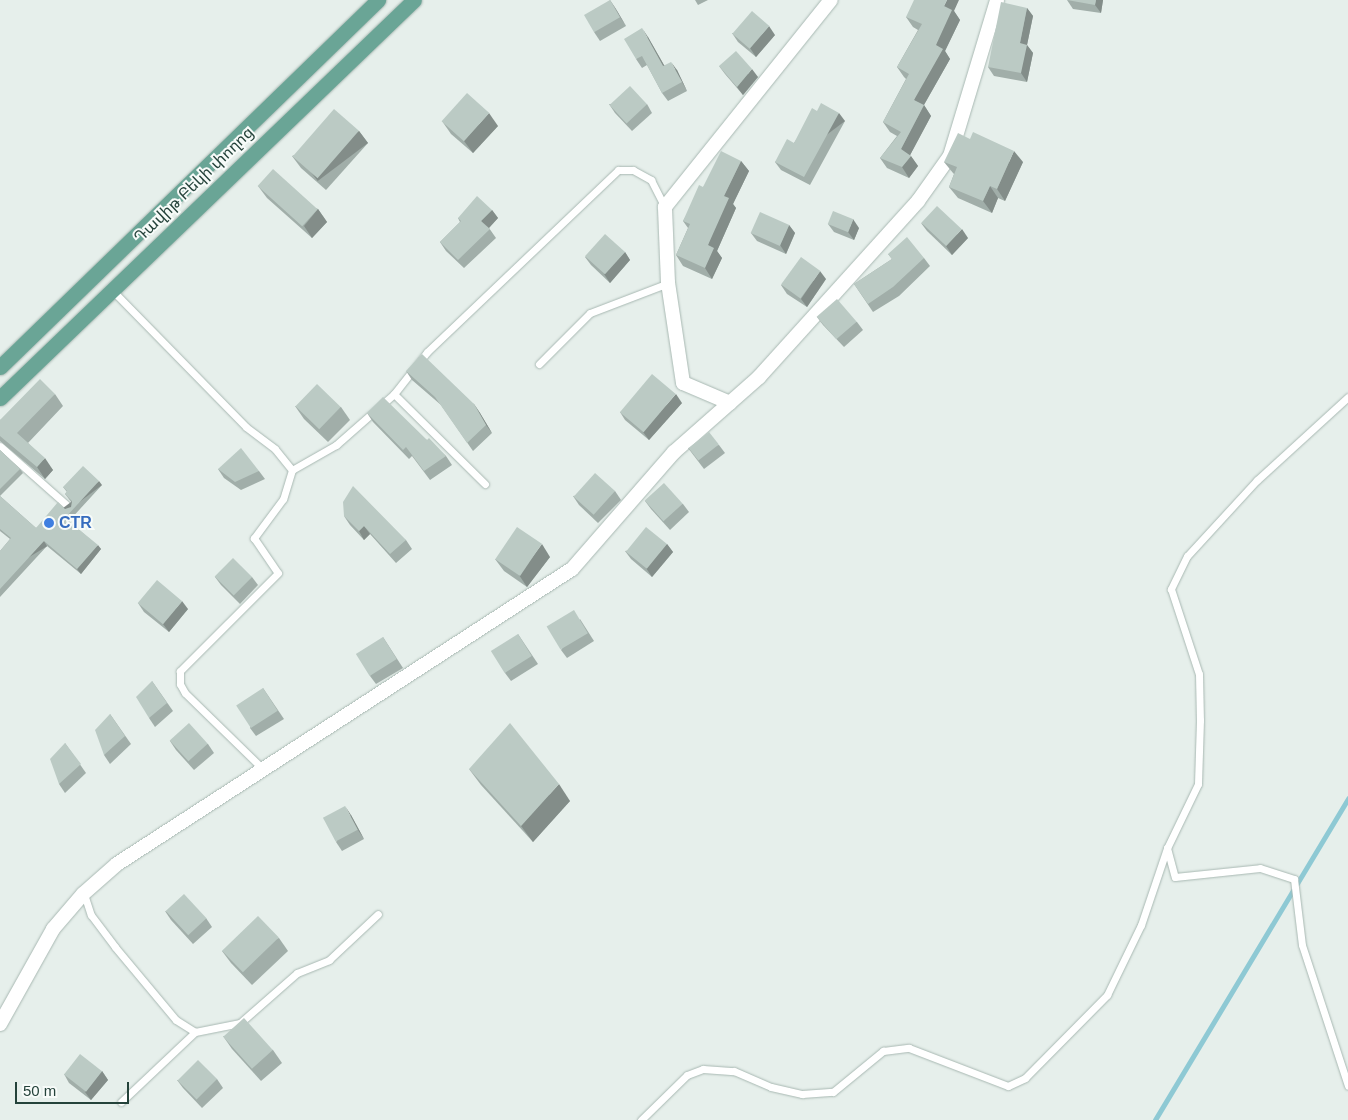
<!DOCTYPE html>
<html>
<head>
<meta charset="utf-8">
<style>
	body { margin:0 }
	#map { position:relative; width:1348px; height:1120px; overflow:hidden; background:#e6efeb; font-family:Arial,"Noto Sans Armenian",sans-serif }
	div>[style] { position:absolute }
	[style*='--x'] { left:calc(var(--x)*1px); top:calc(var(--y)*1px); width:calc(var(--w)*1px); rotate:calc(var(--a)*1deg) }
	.stream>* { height:4.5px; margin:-2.25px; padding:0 2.25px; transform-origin:2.25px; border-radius:2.25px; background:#8ec9d4 }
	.roads { filter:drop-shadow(0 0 1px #a8b8b2) drop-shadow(0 0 1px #a8b8b2) }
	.service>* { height:7px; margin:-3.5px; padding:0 3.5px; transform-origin:3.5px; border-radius:3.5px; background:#fff }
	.minor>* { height:14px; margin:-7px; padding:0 7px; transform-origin:7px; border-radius:7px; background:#fff }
	.primary>* { height:15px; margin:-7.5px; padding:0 7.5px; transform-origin:7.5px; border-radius:7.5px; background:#6aa596 }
	.wall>* { inset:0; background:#a1aea9 }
	.shaded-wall>* { inset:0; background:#838d89; transform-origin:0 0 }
	.building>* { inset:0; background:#bbcac4; transform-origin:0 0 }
	.dots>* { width:14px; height:14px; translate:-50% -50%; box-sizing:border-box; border:2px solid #f7fbf9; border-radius:50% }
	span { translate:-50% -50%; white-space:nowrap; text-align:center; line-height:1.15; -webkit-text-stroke:4px #f7fbf9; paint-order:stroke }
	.street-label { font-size:16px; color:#24423a }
	.shop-label { font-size:16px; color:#366cbe; font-weight:700 }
	.left { translate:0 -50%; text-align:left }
	.scale { position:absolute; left:15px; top:1082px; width:114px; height:22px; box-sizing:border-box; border:2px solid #24423a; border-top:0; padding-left:6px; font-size:15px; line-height:18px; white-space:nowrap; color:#24423a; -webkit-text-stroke:4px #f7fbf9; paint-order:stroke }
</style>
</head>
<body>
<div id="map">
	<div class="stream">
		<i style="--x:1155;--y:1120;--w:375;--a:-59"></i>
	</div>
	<div class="roads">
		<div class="service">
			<i style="--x:111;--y:289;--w:193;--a:45.6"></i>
			<i style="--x:246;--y:427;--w:36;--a:37"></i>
			<i style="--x:275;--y:449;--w:27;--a:51"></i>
			<i style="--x:292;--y:470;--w:30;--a:107"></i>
			<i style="--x:283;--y:499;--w:49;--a:126.6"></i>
			<i style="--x:254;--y:538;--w:42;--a:55.6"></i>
			<i style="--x:278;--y:573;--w:139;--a:135"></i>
			<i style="--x:180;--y:671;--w:13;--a:90"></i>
			<i style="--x:180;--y:684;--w:10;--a:61"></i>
			<i style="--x:185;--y:693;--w:110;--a:44.3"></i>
			<i style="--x:539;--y:364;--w:72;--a:-45"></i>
			<i style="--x:590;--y:313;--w:84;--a:-21"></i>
			<i style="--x:394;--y:394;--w:53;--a:-51.8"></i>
			<i style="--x:427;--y:352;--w:264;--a:-43.6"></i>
			<i style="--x:618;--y:170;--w:15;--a:0"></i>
			<i style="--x:633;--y:170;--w:21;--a:29"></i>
			<i style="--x:651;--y:180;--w:30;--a:63"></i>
			<i style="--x:1348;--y:397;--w:123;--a:137.6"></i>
			<i style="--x:1257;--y:480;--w:103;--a:132.6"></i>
			<i style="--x:1187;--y:556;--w:37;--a:116"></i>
			<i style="--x:1171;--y:589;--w:89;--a:71.8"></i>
			<i style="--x:1199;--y:674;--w:46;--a:88.8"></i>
			<i style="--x:1200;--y:720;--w:64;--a:91.8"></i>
			<i style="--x:1198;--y:784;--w:71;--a:115.8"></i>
			<i style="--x:1167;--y:848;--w:30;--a:75"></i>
			<i style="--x:1175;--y:877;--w:85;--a:-6"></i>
			<i style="--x:1260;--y:868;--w:36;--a:18"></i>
			<i style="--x:1294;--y:879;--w:66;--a:83.1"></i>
			<i style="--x:1302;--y:945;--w:148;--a:71.9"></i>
			<i style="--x:0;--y:446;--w:94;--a:41.5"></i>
			<i style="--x:292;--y:470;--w:51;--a:-29.6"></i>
			<i style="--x:336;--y:445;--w:77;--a:-41.3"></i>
			<i style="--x:394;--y:394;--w:128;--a:44.7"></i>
			<i style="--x:84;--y:894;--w:22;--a:72"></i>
			<i style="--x:91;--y:915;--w:40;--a:53"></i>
			<i style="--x:115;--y:947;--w:95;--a:50.1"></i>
			<i style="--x:176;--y:1020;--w:22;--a:32"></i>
			<i style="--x:195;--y:1032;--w:46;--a:-11.3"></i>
			<i style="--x:240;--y:1023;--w:76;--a:-41.3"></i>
			<i style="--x:297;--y:973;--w:35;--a:-22"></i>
			<i style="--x:329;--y:960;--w:67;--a:-43.2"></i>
			<i style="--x:121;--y:1102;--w:102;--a:-43.4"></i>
			<i style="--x:641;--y:1120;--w:64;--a:-44.4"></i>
			<i style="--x:687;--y:1075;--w:17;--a:-21"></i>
			<i style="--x:703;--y:1069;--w:31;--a:4"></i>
			<i style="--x:734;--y:1071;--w:40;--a:23.4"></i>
			<i style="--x:771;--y:1087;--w:32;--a:13"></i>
			<i style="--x:802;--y:1094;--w:31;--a:-4"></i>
			<i style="--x:833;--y:1092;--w:65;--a:-39.4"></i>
			<i style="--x:883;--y:1051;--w:26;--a:-7"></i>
			<i style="--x:909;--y:1048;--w:106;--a:21"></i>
			<i style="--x:1008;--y:1086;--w:19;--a:-25"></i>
			<i style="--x:1025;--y:1078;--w:117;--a:-45.3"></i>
			<i style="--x:1107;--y:995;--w:78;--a:-64.1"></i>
			<i style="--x:1141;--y:925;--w:81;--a:-71.3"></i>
		</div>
		<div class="minor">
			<i style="--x:730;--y:403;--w:51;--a:-156.9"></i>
			<i style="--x:683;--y:383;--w:101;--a:-98.5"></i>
			<i style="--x:668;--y:283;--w:76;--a:-92.3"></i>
			<i style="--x:665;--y:207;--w:265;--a:-51.3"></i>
			<i style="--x:0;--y:1024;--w:109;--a:-60.8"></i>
			<i style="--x:53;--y:929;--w:46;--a:-49.4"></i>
			<i style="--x:83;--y:894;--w:45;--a:-41.4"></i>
			<i style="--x:117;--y:864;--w:542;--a:-32.96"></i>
			<i style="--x:572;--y:569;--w:155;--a:-48.9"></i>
			<i style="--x:674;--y:452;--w:113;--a:-41.4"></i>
			<i style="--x:759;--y:377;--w:237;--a:-47.9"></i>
			<i style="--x:918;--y:201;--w:55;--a:-54.6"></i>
			<i style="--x:950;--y:156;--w:163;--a:-73.2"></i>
		</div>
		<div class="primary">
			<i style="--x:0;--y:367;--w:527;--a:-44.15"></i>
			<i style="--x:0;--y:398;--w:574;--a:-43.87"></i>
		</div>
	</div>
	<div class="wall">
		<i style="clip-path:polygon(610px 0,626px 26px,600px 41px,594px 32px)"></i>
		<i style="clip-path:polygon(695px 0,708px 0,698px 5px)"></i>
		<i style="clip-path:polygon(1067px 0,1103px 0,1101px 13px,1073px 9px)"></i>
		<i style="clip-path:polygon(1027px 8px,1033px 16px,1027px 45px,1033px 53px,1027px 82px,994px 76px,988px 67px)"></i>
		<i style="clip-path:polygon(954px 11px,960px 20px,945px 51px,950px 59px,924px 105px,931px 116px,910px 155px,918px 166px,909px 178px,887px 168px,880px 158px,897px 136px,890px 132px,883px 122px,906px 79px,904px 77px,897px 67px,918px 30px,913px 27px,906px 17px)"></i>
		<i style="clip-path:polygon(732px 33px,775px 35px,756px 57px,738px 42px)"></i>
		<i style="clip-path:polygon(648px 37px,664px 65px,677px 70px,687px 91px,668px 101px,662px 93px,647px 65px,642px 68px,636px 59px)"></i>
		<i style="clip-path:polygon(719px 66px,758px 77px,743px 95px,725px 74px)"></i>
		<i style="clip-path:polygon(609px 104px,647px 104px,652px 113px,632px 131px,615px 113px)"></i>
		<i style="clip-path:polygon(817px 111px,845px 121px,810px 185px,781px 170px,775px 162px,794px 143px)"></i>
		<i style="clip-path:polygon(442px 121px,498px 126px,473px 153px,451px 134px)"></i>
		<i style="clip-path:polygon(359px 131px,368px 143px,326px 190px,301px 168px,292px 156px)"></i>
		<i style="clip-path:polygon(741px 161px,749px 171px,733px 204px,736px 208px,717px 251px,722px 258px,712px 279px,683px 266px,676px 255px,688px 228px,683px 221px,703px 187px)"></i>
		<i style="clip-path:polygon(944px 162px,1023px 162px,1005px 201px,998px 198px,992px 213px,958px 198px,949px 187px,954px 174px,953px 173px)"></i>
		<i style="clip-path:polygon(258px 186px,318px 209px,327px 222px,312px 238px,267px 198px)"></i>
		<i style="clip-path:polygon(492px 210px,498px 218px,489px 228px,496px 238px,464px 268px,446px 251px,440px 242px,460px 222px,458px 218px)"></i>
		<i style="clip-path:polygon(921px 223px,968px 238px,952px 255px,927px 231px)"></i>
		<i style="clip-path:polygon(828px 224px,859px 228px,854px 240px,834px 232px)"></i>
		<i style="clip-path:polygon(789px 225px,795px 233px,786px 254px,757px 241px,751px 233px)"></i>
		<i style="clip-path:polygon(625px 252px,630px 260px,610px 283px,591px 265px,585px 257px)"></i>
		<i style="clip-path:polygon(888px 254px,924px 258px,930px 266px,899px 296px,873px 312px,854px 284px,892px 259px)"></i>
		<i style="clip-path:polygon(826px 279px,807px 307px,787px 294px,781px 285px)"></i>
		<i style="clip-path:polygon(817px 317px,857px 322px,863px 330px,844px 347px,823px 325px)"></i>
		<i style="clip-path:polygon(406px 371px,474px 404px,480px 413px,492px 433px,473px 451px,441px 405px,412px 380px)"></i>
		<i style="clip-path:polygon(55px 394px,63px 406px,28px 443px,53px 470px,45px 479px,0 441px,0 420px)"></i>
		<i style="clip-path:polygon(682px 403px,649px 440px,625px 420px,620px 412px)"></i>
		<i style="clip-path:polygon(295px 406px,341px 407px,350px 420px,328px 442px,304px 419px)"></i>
		<i style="clip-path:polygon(367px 413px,427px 440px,446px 456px,452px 465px,430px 480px,412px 456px,409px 459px,373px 422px)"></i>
		<i style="clip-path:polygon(719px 445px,725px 453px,704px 469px,688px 448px)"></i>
		<i style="clip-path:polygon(0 450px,20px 469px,23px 473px,0 496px,36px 528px,65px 509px,71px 507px,72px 503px,65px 494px,67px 492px,63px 487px,102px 485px,69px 521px,101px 549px,81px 574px,47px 546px,0 597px,0 551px,10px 539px,0 531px)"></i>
		<i style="clip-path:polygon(218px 469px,259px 471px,265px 479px,241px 490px,224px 478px)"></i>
		<i style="clip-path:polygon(615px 491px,621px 500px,598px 523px,579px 505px,573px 496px)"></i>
		<i style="clip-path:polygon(645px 501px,683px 504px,689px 512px,670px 530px,651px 509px)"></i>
		<i style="clip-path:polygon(344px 516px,406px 540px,412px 549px,396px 563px,370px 534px,364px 540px,350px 525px)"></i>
		<i style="clip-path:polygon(667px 544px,673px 552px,652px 577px,631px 559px,625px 551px)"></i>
		<i style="clip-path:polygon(550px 557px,527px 587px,504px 571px,495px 559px)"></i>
		<i style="clip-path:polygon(215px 577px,252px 577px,258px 585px,240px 604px,221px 585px)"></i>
		<i style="clip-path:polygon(138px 603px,188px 609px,169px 632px,144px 612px)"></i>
		<i style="clip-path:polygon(580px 619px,594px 641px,567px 658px,561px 650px)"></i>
		<i style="clip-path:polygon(518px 634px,538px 664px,511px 681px,505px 673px)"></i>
		<i style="clip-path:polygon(383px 637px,403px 668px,376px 684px,370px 676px)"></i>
		<i style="clip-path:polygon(152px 681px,173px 711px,155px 727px,149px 718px)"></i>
		<i style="clip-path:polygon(263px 688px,284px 719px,256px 736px,250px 728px)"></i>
		<i style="clip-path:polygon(110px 714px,131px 744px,110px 764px,104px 755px)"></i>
		<i style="clip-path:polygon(170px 741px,208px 744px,214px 753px,194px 770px,176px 750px)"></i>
		<i style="clip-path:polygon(65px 743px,86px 773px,65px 793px,59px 784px)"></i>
		<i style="clip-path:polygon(469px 769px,570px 801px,533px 842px,481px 785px)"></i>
		<i style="clip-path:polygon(351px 815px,364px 839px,342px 851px,336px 842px)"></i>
		<i style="clip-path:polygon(165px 911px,206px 918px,212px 927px,193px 944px,171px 920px)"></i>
		<i style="clip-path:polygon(279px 938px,288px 951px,252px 985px,231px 963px,222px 951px)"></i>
		<i style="clip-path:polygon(223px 1036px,273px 1050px,282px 1063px,261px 1081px,232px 1049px)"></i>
		<i style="clip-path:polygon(102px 1071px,108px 1080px,91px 1100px,69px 1083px,64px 1074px)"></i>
		<i style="clip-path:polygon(217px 1079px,223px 1088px,202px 1108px,183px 1088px,177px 1080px)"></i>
	</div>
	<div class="shaded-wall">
		<i style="clip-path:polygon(610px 0,616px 9px,626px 26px,620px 17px)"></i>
		<i style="clip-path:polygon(947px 0,959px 0,954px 11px,960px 20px,945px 51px,950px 59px,921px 110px,914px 100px,936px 45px,944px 6px)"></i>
		<i style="clip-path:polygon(1096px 0,1103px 0,1101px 13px,1095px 5px)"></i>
		<i style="clip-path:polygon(1027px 8px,1033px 16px,1027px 45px,1033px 53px,1027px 82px,1021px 73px,1020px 43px)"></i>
		<i style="clip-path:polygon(769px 26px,775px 35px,756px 57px,750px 48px)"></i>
		<i style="clip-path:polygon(642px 28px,648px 37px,669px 74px,663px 66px)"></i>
		<i style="clip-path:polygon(671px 62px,677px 70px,687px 91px,682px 82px)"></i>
		<i style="clip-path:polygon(752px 69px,758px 77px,743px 95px,737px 87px)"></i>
		<i style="clip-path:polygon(924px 105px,931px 116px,908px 159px,901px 149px)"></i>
		<i style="clip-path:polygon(489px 113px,498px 126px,473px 153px,464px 141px)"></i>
		<i style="left:839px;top:113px;width:10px;height:73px;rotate:53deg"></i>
		<i style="left:359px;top:131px;width:15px;height:63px;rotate:53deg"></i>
		<i style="clip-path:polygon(1014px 151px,1023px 162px,1005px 201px,997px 189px)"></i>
		<i style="clip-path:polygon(911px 156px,918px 166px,909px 178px,902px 167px)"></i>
		<i style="clip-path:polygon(741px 161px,749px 171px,733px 204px,736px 208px,717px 251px,722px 258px,712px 279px,705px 268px,708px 245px,724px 196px)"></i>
		<i style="clip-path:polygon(990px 186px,998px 198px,992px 213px,983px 201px)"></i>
		<i style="clip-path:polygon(318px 209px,327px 222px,312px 238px,304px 226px)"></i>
		<i style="clip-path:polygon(492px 210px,498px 218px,487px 230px,481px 221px)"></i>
		<i style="clip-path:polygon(853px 219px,859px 228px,854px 240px,848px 232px)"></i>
		<i style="clip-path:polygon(789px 225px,795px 233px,786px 254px,780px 245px)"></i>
		<i style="clip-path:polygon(962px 229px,968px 238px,952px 255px,946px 246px)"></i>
		<i style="clip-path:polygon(625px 252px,630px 260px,610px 283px,604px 274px)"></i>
		<i style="clip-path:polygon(820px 271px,826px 279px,807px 307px,801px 299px)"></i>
		<i style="clip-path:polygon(676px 394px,682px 403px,649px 440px,643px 432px)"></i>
		<i style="clip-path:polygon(474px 404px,480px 413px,492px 433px,486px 425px)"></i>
		<i style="clip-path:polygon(45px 458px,53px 470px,45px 479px,37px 467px)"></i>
		<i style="left:99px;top:481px;width:5px;height:50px;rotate:53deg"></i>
		<i style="clip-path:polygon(364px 526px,370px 534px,364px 540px,359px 531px)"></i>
		<i style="left:44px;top:541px;width:6px;height:65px;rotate:59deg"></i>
		<i style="clip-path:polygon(542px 544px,550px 557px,527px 587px,519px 575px)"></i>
		<i style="clip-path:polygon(667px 544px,673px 552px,652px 577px,646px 568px)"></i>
		<i style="clip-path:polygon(98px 545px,101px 549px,81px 574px,77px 569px)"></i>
		<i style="clip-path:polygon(182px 601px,188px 609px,169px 632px,163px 624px)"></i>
		<i style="clip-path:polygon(559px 784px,570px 801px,533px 842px,521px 826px)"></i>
		<i style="clip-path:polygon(345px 806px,351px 815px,364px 839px,358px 830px)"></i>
		<i style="clip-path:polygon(102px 1071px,108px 1080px,91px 1100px,85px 1092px)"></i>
	</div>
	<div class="building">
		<i style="left:610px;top:0;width:20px;height:30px;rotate:60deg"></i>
		<i style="clip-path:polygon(914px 0,947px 0,944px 6px,952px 10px,936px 45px,943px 49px,914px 100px,924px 105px,901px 149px,911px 156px,902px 167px,880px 158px,901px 132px,883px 122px,909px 74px,897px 67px,922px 24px,906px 17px)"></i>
		<i style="clip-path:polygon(1067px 0,1096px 0,1095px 5px)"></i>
		<i style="clip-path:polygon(1001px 2px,1027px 8px,1020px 43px,1027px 45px,1021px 73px,988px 67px)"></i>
		<i style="left:752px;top:11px;width:23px;height:30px;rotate:41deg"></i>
		<i style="clip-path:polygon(642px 28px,663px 66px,671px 62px,682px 82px,662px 93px,642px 56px,636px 59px,624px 39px)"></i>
		<i style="clip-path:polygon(736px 51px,752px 69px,737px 87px,719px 66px)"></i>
		<i style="left:630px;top:86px;width:25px;height:28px;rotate:47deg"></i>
		<i style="left:467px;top:93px;width:30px;height:38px;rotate:42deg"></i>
		<i style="clip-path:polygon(821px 103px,839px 113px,804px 177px,775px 162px,787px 139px,794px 143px,812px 108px,817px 111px)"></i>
		<i style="left:334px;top:109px;width:33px;height:63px;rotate:41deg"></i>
		<i style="clip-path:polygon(973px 132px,1014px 151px,997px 189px,990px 186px,983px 201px,949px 187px,957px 167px,944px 162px,958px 133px,970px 139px)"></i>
		<i style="clip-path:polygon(721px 151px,741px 161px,724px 196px,729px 198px,708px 245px,714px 248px,705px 268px,676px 255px,690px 224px,683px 221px,699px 185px,703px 187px)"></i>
		<i style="left:273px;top:169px;width:60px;height:23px;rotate:42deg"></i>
		<i style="clip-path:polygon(477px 196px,492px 210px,481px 221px,490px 229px,458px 260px,440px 242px,461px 221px,458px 218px)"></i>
		<i style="left:937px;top:206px;width:34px;height:23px;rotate:43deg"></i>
		<i style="left:833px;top:211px;width:22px;height:14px;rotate:22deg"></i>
		<i style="left:760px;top:212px;width:32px;height:23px;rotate:24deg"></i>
		<i style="left:605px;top:234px;width:27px;height:30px;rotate:42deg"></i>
		<i style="clip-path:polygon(907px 237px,924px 258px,893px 287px,868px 304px,854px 284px,892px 259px,888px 254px)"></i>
		<i style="left:801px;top:257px;width:24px;height:34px;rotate:36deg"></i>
		<i style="left:837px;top:299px;width:30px;height:27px;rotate:49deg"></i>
		<i style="clip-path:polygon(422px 354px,474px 404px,486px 425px,467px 443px,435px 397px,406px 371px)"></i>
		<i style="left:652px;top:374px;width:31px;height:50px;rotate:40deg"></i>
		<i style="clip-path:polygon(40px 379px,55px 394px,17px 433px,45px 458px,37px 467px,0 436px,0 420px)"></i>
		<i style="left:317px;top:384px;width:33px;height:31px;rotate:44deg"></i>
		<i style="clip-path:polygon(383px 397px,427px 440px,429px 438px,446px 456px,424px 471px,406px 447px,403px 450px,367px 413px)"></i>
		<i style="left:709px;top:432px;width:16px;height:26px;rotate:52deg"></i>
		<i style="clip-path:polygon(241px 448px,259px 471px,235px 482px,218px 469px)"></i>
		<i style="clip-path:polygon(0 450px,20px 469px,0 489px)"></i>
		<i style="clip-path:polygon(83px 466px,99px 481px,65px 518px,98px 545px,77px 569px,44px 541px,0 589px,0 551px,11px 538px,0 529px,0 496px,36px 528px,58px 502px,65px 509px,71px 507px,72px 501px,65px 494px,67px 491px,63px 487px)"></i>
		<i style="left:595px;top:473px;width:27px;height:32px;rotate:42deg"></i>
		<i style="left:664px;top:483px;width:28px;height:26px;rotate:48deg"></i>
		<i style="clip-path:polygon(353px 486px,406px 540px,390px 554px,364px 526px,359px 531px,344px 516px,343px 502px)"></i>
		<i style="left:517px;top:527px;width:30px;height:39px;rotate:34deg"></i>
		<i style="left:646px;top:527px;width:27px;height:32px;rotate:39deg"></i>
		<i style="left:233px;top:558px;width:27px;height:26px;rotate:45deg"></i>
		<i style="left:157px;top:580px;width:33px;height:30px;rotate:40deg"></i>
		<i style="left:574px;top:610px;width:27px;height:32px;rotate:59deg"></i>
		<i style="left:518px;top:634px;width:26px;height:32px;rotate:58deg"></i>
		<i style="left:383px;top:637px;width:26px;height:32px;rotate:58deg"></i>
		<i style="clip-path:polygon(152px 681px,167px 703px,149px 718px,136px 697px)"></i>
		<i style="left:263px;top:688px;width:27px;height:32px;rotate:57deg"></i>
		<i style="clip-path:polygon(110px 714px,125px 736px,104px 755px,95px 730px)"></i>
		<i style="left:189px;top:723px;width:28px;height:26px;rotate:48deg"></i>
		<i style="clip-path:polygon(510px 723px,559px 784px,521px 826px,469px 769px)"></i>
		<i style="clip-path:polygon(65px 743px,81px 764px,59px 784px,50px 759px)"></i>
		<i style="left:345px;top:806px;width:27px;height:25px;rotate:62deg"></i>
		<i style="left:184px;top:894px;width:33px;height:25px;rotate:47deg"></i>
		<i style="left:258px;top:916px;width:30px;height:50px;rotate:46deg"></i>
		<i style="left:244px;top:1018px;width:43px;height:28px;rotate:48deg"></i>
		<i style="left:80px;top:1054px;width:28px;height:26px;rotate:38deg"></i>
		<i style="left:198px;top:1060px;width:27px;height:29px;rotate:45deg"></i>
	</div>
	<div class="dots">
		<i style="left:49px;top:523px;background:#3f7fe0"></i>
	</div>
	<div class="street-label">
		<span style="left:194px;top:185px;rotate:-44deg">Դավիթ Բեկի փողոց</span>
	</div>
	<div class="shop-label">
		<span class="left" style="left:59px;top:523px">CTR</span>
	</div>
	<div class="scale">50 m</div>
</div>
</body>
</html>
